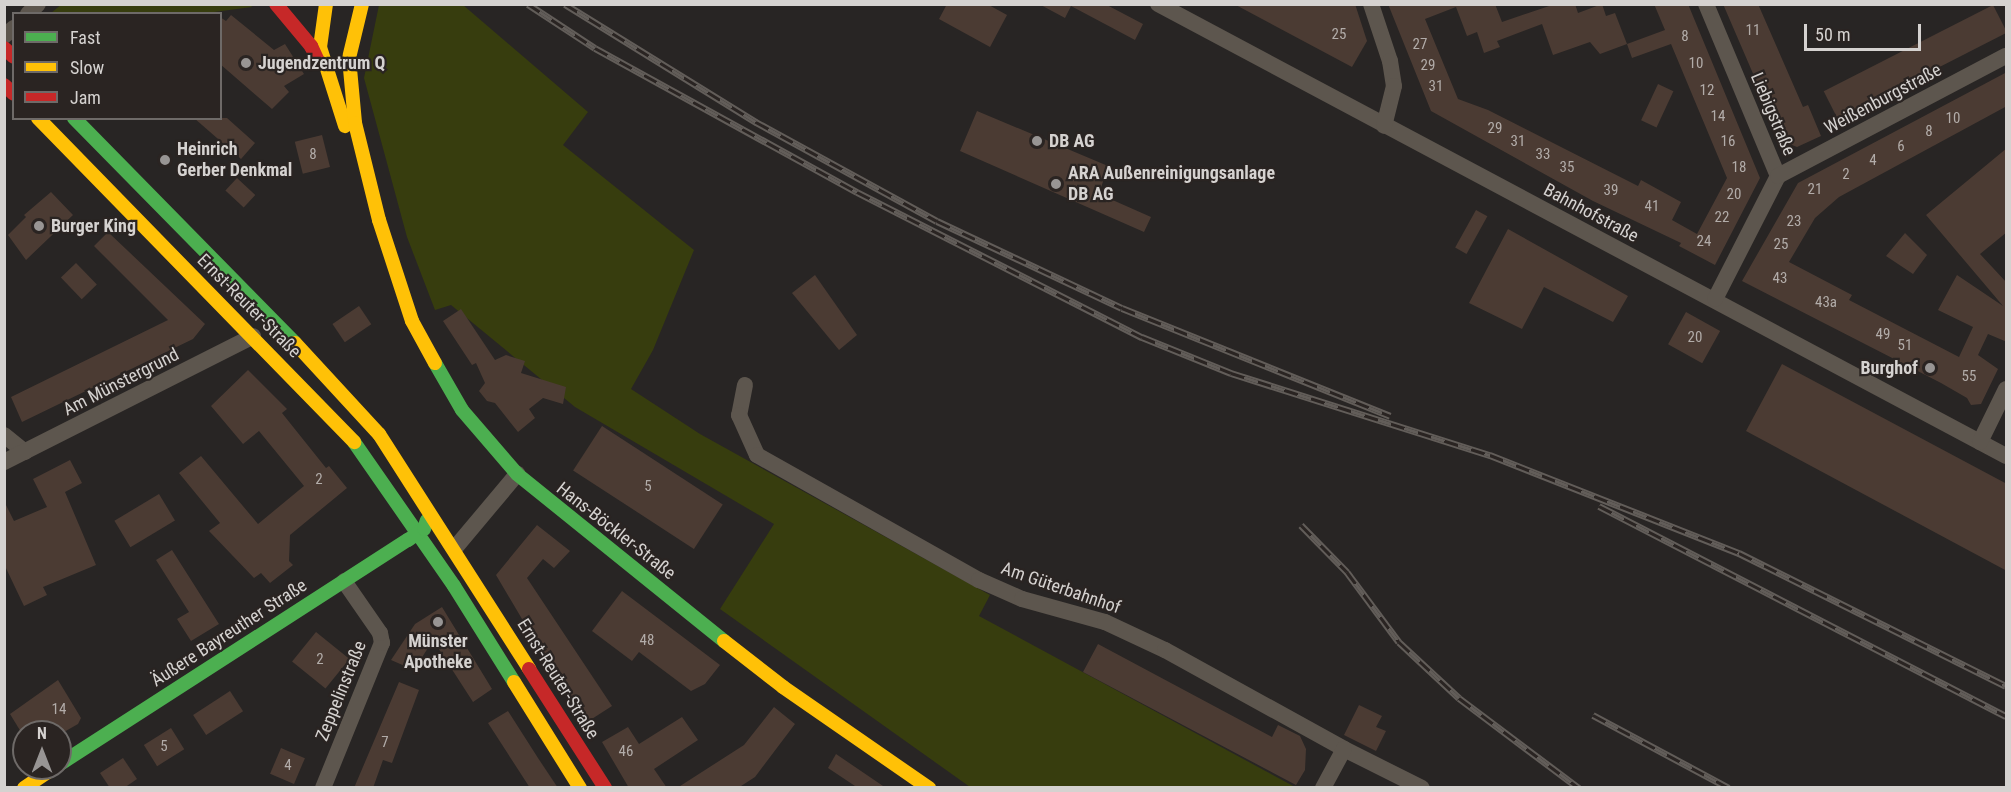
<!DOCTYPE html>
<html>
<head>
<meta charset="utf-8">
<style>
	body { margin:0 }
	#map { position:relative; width:2011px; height:792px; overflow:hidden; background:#282524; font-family:"Roboto Condensed",sans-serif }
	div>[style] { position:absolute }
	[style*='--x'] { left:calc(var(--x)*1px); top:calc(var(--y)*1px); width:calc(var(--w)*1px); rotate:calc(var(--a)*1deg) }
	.green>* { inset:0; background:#373d0e }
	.building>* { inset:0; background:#4b3b33; transform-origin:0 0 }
	.street>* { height:16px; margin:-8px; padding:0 8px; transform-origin:8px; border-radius:8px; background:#5d564e }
	.fast>* { height:14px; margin:-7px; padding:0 7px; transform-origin:7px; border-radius:7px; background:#4caf50 }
	.slow>* { height:14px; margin:-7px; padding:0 7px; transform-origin:7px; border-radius:7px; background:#ffc107 }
	.jam>* { height:14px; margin:-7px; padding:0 7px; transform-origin:7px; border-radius:7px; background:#c62828 }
	.rail>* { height:7px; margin-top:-3.5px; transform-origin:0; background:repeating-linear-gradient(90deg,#2a2422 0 14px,#625d59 0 28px); box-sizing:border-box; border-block:2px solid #625d59 }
	.dots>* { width:16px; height:16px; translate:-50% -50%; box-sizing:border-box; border:3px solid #2a2422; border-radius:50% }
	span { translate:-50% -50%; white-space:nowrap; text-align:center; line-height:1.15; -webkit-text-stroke:4.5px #2a2422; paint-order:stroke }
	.number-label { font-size:15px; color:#b2aca9 }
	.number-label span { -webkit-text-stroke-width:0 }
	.poi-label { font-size:18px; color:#d5d2d0; font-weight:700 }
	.left { translate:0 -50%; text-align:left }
	.right { translate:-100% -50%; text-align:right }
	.street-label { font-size:18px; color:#d5d2d0 }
	.frame { position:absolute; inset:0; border:6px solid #d5d2d0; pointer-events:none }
	.legend { position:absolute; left:12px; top:12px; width:210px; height:108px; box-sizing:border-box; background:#2a2422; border:2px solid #6e6a68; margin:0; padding:8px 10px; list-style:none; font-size:18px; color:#d5d2d0 }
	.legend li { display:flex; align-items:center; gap:12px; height:30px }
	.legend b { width:30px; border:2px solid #6e6a68 }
	.north { position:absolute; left:12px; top:720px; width:60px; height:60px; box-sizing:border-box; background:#2a2422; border:2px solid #6e6a68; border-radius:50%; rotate:0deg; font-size:16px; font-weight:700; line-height:24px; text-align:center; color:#d5d2d0 }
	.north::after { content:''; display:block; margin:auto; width:21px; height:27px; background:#989594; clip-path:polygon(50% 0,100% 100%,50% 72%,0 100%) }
	.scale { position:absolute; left:1804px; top:24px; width:117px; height:27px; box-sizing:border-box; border:3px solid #d5d2d0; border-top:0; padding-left:8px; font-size:18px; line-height:21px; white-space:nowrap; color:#d5d2d0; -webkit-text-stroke:4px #2a2422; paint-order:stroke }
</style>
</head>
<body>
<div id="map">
	<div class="green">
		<i style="clip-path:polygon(62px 4px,250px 4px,252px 7px,199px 14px,51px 13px)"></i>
		<i style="clip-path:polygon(379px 5px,463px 5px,588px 112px,563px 145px,694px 250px,653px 350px,631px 389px,700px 434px,990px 595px,979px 616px,1295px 787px,970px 787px,720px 609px,774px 524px,575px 407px,451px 305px,435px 310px,407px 237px,364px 78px)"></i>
	</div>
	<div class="building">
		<i style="clip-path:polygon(947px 4px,987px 4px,1007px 15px,990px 47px,939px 19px)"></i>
		<i style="clip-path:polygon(1039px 4px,1105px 4px,1143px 24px,1135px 40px,1071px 6px,1065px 18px)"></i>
		<i style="clip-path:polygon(1234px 4px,1355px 4px,1367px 41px,1352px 67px)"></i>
		<i style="clip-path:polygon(evenodd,1388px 4px,1495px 4px,1502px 22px,1555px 4px,1575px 4px,1578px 13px,1602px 4px,1606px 16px,1615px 13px,1627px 44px,1665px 30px,1654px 4px,1688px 4px,1760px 178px,1715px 265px,1679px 246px,1681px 243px,1593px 201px,1431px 111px,1388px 4px,1456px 7px,1467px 36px,1477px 32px,1484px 53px,1500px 47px,1497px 41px,1542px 24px,1553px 55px,1590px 42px,1600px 54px,1627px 44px,1632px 58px,1671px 44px,1727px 178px,1697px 234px,1672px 220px,1681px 202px,1641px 180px,1638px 186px,1488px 110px,1458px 99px,1425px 19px,1456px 7px)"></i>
		<i style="clip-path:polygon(1723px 4px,1758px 4px,1803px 107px,1808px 105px,1821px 136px,1797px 147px,1782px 141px)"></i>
		<i style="left:1993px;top:5px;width:31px;height:190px;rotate:63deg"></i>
		<i style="clip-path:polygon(231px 15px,274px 50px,285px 44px,304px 74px,284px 86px,289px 92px,272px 109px,220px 64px,220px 17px,226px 21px)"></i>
		<i style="clip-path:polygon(2007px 72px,2007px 106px,1839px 197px,1815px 218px,1789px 262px,1852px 295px,1849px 300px,1959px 357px,1973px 327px,1938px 310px,1957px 275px,2003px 306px,1926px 215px,2007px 148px,2007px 232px,1980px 254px,2007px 283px,2007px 342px,1988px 334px,1978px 355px,1998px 369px,1981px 404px,1971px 405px,1967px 398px,1941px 383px,1742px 281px,1798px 183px)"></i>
		<i style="left:1658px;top:84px;width:17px;height:40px;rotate:25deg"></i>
		<i style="clip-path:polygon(977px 111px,1108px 166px,1099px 194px,1151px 217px,1144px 232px,960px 151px)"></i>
		<i style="clip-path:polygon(194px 118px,227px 118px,255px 143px,241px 159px)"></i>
		<i style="left:322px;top:135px;width:33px;height:28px;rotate:76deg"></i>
		<i style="left:237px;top:178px;width:25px;height:17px;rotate:43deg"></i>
		<i style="clip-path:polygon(51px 192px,73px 215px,26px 260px,8px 235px,26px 217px,24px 215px)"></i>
		<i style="left:1476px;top:210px;width:13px;height:43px;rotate:29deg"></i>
		<i style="clip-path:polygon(1508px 229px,1628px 296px,1613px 322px,1544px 287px,1522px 329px,1469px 303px)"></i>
		<i style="clip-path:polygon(108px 232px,205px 324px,193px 339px,22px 422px,11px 397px,168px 320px,94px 246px)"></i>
		<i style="clip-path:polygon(1905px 233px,1927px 255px,1913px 274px,1886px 256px)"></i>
		<i style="left:76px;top:263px;width:30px;height:21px;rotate:46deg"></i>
		<i style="clip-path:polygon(815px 275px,857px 335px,839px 350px,792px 293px)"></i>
		<i style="left:359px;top:306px;width:22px;height:32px;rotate:56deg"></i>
		<i style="clip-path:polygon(461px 309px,495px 360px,506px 355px,525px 361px,521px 373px,566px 387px,563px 404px,543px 398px,529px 409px,535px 418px,518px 432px,495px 403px,487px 401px,479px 391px,485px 383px,476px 363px,472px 365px,443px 321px)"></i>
		<i style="left:1686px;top:312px;width:39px;height:37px;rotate:29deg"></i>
		<i style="clip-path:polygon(1782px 364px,2007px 484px,2007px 571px,1746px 431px)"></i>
		<i style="clip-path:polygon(248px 370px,287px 409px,282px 413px,326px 468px,329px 466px,347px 488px,290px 535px,289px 561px,293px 565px,270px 583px,261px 573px,254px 578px,209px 531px,220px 523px,179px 473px,201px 456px,258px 524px,304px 486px,259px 431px,243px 444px,211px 406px)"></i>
		<i style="left:602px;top:426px;width:144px;height:53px;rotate:33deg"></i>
		<i style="clip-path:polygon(70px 460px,82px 483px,65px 492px,96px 565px,43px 587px,47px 595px,24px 606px,4px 564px,4px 501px,14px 521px,47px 507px,33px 479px)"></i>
		<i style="left:159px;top:494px;width:31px;height:52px;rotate:59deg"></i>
		<i style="clip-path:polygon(537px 525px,570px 551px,554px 568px,543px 559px,527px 578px,612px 706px,584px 724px,496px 575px)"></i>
		<i style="clip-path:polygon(172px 550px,219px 624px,191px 641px,177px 619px,189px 612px,156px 560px)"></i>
		<i style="clip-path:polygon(622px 591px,720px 665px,705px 684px,691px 691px,639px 652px,632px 661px,592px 631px)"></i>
		<i style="clip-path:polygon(442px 607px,492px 689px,473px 702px,433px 640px,414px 670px,391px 660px,415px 624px)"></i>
		<i style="left:316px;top:632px;width:43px;height:38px;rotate:39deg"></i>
		<i style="clip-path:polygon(1098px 644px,1272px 737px,1278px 725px,1300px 736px,1306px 749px,1305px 770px,1296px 785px,1083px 672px)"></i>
		<i style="clip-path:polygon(58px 680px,81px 718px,78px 724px,64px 732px,21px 732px,10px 714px)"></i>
		<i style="clip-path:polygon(399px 682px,419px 690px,392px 763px,383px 760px,373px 788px,354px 788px)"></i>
		<i style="left:230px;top:691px;width:24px;height:44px;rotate:57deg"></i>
		<i style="clip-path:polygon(1359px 705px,1382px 716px,1376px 727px,1386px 731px,1376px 751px,1344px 735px)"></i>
		<i style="clip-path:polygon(774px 707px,795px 724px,755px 777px,738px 788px,677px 788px,744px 745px)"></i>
		<i style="clip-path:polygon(508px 711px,538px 758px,558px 788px,530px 788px,488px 723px)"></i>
		<i style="clip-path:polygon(682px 717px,698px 740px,654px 769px,667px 788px,629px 788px,602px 742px,628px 727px,639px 744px)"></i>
		<i style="left:171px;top:728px;width:25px;height:32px;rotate:58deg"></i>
		<i style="left:281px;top:748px;width:26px;height:28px;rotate:23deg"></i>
		<i style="clip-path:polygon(836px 754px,886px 788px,858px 788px,828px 768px)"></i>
		<i style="clip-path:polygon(123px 758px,137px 779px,124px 788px,110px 788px,100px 773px)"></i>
	</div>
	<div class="street">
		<i style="--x:1158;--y:4;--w:961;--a:28.06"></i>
		<i style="--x:1371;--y:4;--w:60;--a:71.6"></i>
		<i style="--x:1390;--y:61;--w:25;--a:81"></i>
		<i style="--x:1394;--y:86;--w:41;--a:104"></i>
		<i style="--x:1706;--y:4;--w:186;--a:67.3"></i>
		<i style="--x:1778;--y:176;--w:138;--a:117.1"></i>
		<i style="--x:28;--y:14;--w:14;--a:-45"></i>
		<i style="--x:4;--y:36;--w:13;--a:-39"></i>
		<i style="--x:1778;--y:176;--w:258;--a:-27.8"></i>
		<i style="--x:745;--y:385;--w:31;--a:101"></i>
		<i style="--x:739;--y:415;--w:44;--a:65.8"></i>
		<i style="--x:757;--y:455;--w:255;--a:29.4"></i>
		<i style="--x:979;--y:580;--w:47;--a:23.8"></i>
		<i style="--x:1022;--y:599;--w:86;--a:15.5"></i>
		<i style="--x:1105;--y:622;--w:66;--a:25"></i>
		<i style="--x:1165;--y:650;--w:205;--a:28.9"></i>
		<i style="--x:1344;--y:749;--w:87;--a:26.6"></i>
		<i style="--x:4;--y:435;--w:27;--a:39"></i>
		<i style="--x:1980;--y:442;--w:59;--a:-63.9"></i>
		<i style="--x:4;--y:462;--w:279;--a:-26.8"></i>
		<i style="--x:455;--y:548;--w:97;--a:-50"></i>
		<i style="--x:323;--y:788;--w:157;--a:-67.9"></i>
		<i style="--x:382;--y:643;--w:10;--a:-101"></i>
		<i style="--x:380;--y:633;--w:63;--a:-124.7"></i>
		<i style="--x:1323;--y:788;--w:44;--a:-61.7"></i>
	</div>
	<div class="fast">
		<i style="--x:74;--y:118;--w:315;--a:45.5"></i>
		<i style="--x:435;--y:363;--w:54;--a:60.1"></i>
		<i style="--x:462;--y:410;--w:84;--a:49.3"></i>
		<i style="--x:517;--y:474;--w:266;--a:38.9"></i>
		<i style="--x:354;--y:442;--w:175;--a:55.2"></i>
		<i style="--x:454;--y:586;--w:113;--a:58"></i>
		<i style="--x:60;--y:764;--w:414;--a:-32.8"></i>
		<i style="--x:408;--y:540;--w:19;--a:-35"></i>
		<i style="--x:424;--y:529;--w:9;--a:-72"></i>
	</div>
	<div class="slow">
		<i style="--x:326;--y:4;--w:43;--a:97.9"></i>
		<i style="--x:320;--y:47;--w:83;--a:72.4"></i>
		<i style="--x:362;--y:4;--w:56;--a:103.5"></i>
		<i style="--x:349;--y:58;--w:65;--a:84.7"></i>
		<i style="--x:355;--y:123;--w:100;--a:76.1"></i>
		<i style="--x:379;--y:220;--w:106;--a:71.9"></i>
		<i style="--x:412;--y:321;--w:48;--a:61.3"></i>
		<i style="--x:38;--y:118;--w:453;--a:45.7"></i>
		<i style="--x:295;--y:343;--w:124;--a:47.3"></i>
		<i style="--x:379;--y:434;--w:279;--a:57.4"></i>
		<i style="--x:724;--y:641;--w:75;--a:37.9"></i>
		<i style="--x:783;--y:687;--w:178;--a:34.7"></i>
		<i style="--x:514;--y:682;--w:125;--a:58.1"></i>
		<i style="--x:24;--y:788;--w:36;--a:-34"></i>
	</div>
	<div class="jam">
		<i style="--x:276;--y:4;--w:55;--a:50.2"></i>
		<i style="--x:311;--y:46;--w:19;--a:65"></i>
		<i style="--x:4;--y:48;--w:13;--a:42"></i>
		<i style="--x:4;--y:85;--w:13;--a:42"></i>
		<i style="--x:529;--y:669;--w:141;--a:57.4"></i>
	</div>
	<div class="rail">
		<i style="--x:528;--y:4;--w:80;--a:33.3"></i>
		<i style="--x:595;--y:48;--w:299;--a:28.8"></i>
		<i style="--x:857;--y:192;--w:320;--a:27"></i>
		<i style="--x:1142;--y:337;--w:96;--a:22"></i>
		<i style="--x:1231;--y:373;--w:272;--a:17.6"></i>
		<i style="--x:1490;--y:455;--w:268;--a:21.5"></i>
		<i style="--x:1739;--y:553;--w:298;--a:26.5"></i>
		<i style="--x:565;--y:4;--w:225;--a:31.7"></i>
		<i style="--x:756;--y:122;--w:206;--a:28.7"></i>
		<i style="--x:937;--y:221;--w:204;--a:25.2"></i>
		<i style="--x:1122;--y:308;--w:289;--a:21.9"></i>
		<i style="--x:1599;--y:506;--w:458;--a:27.3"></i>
		<i style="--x:1301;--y:525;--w:66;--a:45.6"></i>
		<i style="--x:1347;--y:572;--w:87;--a:53.4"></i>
		<i style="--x:1399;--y:642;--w:82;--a:43"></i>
		<i style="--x:1459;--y:698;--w:150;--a:36.9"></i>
		<i style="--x:1593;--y:715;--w:154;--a:28.2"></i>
	</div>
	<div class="dots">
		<i style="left:246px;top:63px;background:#989594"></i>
		<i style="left:1037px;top:141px;background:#989594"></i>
		<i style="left:165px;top:160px;background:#989594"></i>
		<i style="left:1056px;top:184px;background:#989594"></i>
		<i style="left:39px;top:226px;background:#989594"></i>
		<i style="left:1930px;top:368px;background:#989594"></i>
		<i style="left:438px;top:622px;background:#989594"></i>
	</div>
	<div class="number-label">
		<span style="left:1753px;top:31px">11</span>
		<span style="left:1339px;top:35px">25</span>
		<span style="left:1685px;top:37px">8</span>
		<span style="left:1420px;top:45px">27</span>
		<span style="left:1696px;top:64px">10</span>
		<span style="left:1428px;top:66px">29</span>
		<span style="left:1436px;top:87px">31</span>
		<span style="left:1707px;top:91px">12</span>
		<span style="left:1718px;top:117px">14</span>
		<span style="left:1953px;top:119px">10</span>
		<span style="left:1495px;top:129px">29</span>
		<span style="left:1929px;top:132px">8</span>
		<span style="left:1518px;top:142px">31</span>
		<span style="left:1728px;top:142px">16</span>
		<span style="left:1901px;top:147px">6</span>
		<span style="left:313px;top:155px">8</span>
		<span style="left:1543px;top:155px">33</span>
		<span style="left:1873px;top:161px">4</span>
		<span style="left:1567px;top:168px">35</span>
		<span style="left:1739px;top:168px">18</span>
		<span style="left:1846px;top:175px">2</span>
		<span style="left:1815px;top:190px">21</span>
		<span style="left:1611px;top:191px">39</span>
		<span style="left:1734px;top:195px">20</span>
		<span style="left:1652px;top:207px">41</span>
		<span style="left:1722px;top:218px">22</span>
		<span style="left:1794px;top:222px">23</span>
		<span style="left:1704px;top:242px">24</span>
		<span style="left:1781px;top:245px">25</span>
		<span style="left:1780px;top:279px">43</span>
		<span style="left:1826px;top:303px">43a</span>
		<span style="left:1883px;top:335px">49</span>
		<span style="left:1695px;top:338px">20</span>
		<span style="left:1905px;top:346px">51</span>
		<span style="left:1969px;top:377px">55</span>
		<span style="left:319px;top:480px">2</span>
		<span style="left:648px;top:487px">5</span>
		<span style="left:647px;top:641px">48</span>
		<span style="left:320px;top:660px">2</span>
		<span style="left:59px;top:710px">14</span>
		<span style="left:385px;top:743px">7</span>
		<span style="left:164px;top:747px">5</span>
		<span style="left:626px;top:752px">46</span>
		<span style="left:288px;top:766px">4</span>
	</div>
	<div class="poi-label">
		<span class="left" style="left:258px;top:63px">Jugendzentrum Q</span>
		<span class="left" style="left:1049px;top:141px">DB AG</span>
		<span class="left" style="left:177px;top:160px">Heinrich<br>Gerber Denkmal</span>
		<span class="left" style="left:1068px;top:184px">ARA Außenreinigungsanlage<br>DB AG</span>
		<span class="left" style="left:51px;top:226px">Burger King</span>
		<span class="right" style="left:1918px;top:368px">Burghof</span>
		<span style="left:438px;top:652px">Münster<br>Apotheke</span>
	</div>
	<div class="street-label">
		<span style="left:1883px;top:99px;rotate:-28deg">Weißenburgstraße</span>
		<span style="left:1773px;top:114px;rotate:67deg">Liebigstraße</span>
		<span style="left:1591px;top:213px;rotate:28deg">Bahnhofstraße</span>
		<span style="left:249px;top:306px;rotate:45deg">Ernst-Reuter-Straße</span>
		<span style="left:121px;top:382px;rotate:-27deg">Am Münstergrund</span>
		<span style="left:616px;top:531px;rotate:38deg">Hans-Böckler-Straße</span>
		<span style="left:1061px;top:588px;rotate:19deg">Am Güterbahnhof</span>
		<span style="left:229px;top:633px;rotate:-33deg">Äußere Bayreuther Straße</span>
		<span style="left:558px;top:679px;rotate:58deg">Ernst-Reuter-Straße</span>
		<span style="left:341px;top:691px;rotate:-68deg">Zeppelinstraße</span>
	</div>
	<div class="frame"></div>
	<ul class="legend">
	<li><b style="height:8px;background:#4caf50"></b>Fast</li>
	<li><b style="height:8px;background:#ffc107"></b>Slow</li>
	<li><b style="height:8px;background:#c62828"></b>Jam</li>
	</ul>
	<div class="north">N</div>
	<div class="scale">50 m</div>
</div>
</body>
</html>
